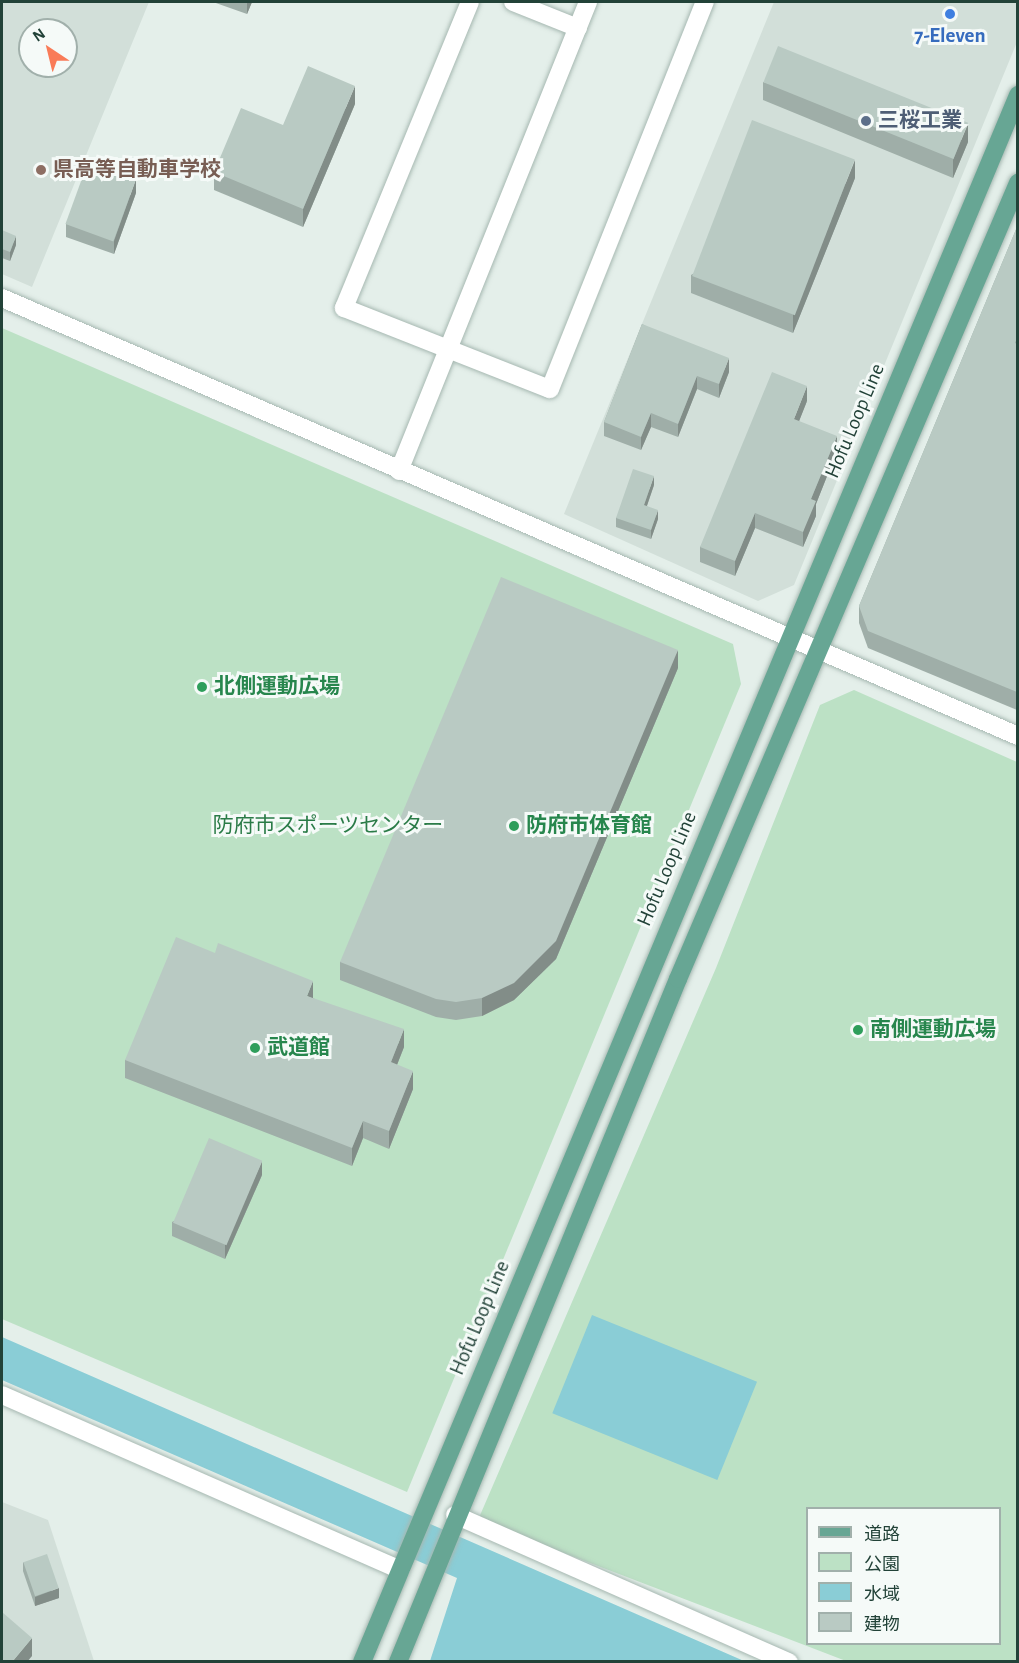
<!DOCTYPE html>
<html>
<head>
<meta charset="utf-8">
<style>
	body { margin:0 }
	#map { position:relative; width:1019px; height:1663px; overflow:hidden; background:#e4efea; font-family:"Alegreya Sans","Noto Sans JP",sans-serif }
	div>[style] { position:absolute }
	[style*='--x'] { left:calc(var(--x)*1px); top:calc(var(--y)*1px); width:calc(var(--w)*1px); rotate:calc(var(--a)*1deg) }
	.built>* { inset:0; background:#d2dfd9 }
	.green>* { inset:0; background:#bce1c5 }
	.water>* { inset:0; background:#8acdd6; transform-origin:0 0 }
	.roads { filter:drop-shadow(0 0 2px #a6b8b1) drop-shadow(0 0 2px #a6b8b1) }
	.street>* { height:18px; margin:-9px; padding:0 9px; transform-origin:9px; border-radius:9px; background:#fff }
	.secondary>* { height:18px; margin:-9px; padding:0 9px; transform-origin:9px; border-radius:9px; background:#fff }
	.primary>* { height:18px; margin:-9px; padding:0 9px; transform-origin:9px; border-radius:9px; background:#67a694 }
	.wall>* { inset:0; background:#9faea8 }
	.shaded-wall>* { inset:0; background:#828d88 }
	.building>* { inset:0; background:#b9cac3; transform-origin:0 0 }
	.dots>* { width:16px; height:16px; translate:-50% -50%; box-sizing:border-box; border:3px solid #f5faf8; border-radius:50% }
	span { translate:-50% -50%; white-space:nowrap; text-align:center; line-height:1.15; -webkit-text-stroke:6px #f5faf8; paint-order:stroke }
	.shop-label { font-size:21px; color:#366cbe; font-weight:700 }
	.service-label { font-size:21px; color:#4e5e75; font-weight:700 }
	.left { translate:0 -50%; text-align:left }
	.education-label { font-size:21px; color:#785e54; font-weight:700 }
	.street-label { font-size:21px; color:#224238 }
	.leisure-label { font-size:21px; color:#27864d; font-weight:700 }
	.park-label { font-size:21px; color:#2a7b47 }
	.frame { position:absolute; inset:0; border:3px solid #224238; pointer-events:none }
	.legend { position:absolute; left:806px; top:1507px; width:195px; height:138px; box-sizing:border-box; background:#f5faf8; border:2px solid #a1b0ab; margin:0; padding:8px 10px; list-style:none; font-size:18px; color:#224238 }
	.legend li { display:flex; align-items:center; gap:12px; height:30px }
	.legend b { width:30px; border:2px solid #a1b0ab }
	.north { position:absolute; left:18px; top:18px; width:60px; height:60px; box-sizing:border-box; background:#f5faf8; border:2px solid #a1b0ab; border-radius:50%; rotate:325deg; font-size:16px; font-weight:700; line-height:24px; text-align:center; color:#224238 }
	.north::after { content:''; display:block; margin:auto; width:21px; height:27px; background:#f97b58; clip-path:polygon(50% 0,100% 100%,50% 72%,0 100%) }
</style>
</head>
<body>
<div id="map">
	<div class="built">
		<i style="clip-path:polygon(evenodd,2px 2px,149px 2px,32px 287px,2px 274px,2px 2px,30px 30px,66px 30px,66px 66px,30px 66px,30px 30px)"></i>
		<i style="clip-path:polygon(774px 2px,1017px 2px,1017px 42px,794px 585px,758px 601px,564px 514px)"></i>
		<i style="clip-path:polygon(2px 1502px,48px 1520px,94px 1661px,2px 1661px)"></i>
	</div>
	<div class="green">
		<i style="clip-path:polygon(2px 328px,733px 644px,741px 684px,407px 1492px,2px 1319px)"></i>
		<i style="clip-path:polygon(evenodd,854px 690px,1017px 762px,1017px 1661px,846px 1661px,478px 1520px,716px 968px,820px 705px,854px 690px,808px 1508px,1000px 1508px,1000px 1644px,808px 1644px,808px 1508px)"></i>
	</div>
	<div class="water">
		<i style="left:592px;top:1315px;width:178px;height:106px;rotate:22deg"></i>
		<i style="clip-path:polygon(2px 1337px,744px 1661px,430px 1661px,457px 1578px,2px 1380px)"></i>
	</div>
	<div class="roads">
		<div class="street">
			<i style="--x:470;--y:2;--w:331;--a:112.4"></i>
			<i style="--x:344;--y:308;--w:221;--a:21.5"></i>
			<i style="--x:550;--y:389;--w:417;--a:-68.2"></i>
			<i style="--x:513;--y:2;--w:70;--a:21.8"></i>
			<i style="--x:399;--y:471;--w:506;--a:-68.05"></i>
			<i style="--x:2;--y:1395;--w:435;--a:23.7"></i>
			<i style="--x:455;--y:1515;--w:365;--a:23.8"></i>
		</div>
		<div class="secondary">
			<i style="--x:2;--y:298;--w:1106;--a:23.32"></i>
		</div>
		<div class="primary">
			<i style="--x:362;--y:1662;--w:1699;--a:-67.28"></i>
			<i style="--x:398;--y:1662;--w:738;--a:-67.71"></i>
			<i style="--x:678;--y:979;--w:866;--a:-66.87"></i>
		</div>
	</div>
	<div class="wall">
		<i style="clip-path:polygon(213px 2px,252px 2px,247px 14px)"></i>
		<i style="clip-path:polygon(763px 82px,968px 142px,953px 178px,763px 100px)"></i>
		<i style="clip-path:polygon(355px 104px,303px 227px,214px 190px,214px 172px)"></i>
		<i style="clip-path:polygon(855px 178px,793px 333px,691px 293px,691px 275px)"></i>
		<i style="clip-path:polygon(136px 193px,114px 254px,66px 237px,66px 224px)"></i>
		<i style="clip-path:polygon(1017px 227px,1017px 710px,868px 648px,859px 623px,859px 606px)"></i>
		<i style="clip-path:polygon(2px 230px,16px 245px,10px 261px,2px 258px)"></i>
		<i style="clip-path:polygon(642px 324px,729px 372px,719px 398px,697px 389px,678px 437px,651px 427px,641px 450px,604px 436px,604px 422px)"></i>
		<i style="clip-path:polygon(807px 401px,799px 421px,837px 451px,816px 504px,816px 516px,803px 547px,755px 528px,735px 576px,700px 562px,700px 547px)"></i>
		<i style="clip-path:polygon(654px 485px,647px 506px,658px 519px,651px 539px,616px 527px,616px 518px)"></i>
		<i style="clip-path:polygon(678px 668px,556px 959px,514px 1000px,482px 1016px,456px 1020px,436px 1017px,340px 980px,340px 962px)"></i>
		<i style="clip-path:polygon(313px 998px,404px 1047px,397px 1065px,413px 1089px,389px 1149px,363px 1138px,352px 1166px,125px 1078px,125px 1060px)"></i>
		<i style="clip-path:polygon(262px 1175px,225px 1259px,172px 1236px,172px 1222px)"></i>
		<i style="clip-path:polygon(23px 1562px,59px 1598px,35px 1606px,23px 1571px)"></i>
	</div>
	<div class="shaded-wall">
		<i style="clip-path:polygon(247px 2px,252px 2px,247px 14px)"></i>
		<i style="clip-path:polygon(355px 86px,355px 104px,303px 227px,303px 209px)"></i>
		<i style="clip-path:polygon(968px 124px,968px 142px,953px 178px,953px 160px)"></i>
		<i style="clip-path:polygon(855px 160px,855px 178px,793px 333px,793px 315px)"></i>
		<i style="clip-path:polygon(136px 179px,136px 193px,114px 254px,114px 241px)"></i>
		<i style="clip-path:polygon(16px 236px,16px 245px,10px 261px,10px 252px)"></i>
		<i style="clip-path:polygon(729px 358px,729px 372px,719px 398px,719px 384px)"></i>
		<i style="clip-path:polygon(697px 376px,697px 389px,678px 437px,678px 424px)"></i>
		<i style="clip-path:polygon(807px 386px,807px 401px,794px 434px,794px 419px)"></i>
		<i style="clip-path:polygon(651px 413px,651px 427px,641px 450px,641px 437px)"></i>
		<i style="clip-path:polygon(837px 436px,837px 451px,816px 504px,816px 516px,803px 547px,803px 532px,811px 499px)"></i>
		<i style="clip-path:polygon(654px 476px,654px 485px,644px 514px,644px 505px)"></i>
		<i style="clip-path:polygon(658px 510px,658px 519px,651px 539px,651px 530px)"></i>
		<i style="clip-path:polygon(755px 513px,755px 528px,735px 576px,735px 561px)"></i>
		<i style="clip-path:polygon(678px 650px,678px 668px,556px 959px,514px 1000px,482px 1016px,482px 998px)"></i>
		<i style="clip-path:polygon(313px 981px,313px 999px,307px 996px)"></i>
		<i style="clip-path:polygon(404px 1029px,404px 1047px,391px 1080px,391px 1062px)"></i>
		<i style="clip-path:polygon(413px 1071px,413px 1089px,389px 1149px,389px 1131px)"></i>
		<i style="clip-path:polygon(363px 1121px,363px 1138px,352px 1166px,352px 1148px)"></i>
		<i style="clip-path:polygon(262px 1161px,262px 1175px,225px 1259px,225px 1245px)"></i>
		<i style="clip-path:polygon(59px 1588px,59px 1598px,35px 1606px,35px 1597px)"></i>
		<i style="clip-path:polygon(32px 1638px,32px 1656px,27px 1662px,12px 1662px)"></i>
	</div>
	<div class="building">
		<i style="left:778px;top:46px;width:205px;height:39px;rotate:22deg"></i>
		<i style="clip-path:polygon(308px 66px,355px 86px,303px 209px,214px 172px,241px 108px,283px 125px)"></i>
		<i style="left:752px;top:120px;width:110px;height:167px;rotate:21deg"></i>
		<i style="left:88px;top:162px;width:51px;height:66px;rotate:20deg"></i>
		<i style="clip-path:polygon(1017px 227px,1017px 338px,1015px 343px,1017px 344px,1017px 692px,868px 631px,859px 606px)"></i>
		<i style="clip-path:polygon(2px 230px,16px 236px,10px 252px,2px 249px)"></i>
		<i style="clip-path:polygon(642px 324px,729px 358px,719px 384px,697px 376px,678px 424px,651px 413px,641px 437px,604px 422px)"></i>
		<i style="clip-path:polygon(772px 372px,807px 386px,794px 419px,837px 436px,811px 499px,816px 501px,803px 532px,755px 513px,735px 561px,700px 547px)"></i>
		<i style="clip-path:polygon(633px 469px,654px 476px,644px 505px,658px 510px,651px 530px,616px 518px)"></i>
		<i style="clip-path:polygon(501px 577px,678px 650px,556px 941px,514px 983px,482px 998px,456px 1002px,436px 999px,340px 962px)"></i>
		<i style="clip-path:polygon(176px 937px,215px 953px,218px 943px,313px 981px,307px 996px,404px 1029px,391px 1062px,413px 1071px,389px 1131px,363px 1121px,352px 1148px,125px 1060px)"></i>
		<i style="left:209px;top:1138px;width:58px;height:92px;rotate:23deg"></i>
		<i style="left:47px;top:1554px;width:36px;height:25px;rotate:71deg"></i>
		<i style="clip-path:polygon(2px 1612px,32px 1638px,12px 1662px,2px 1662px)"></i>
	</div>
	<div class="dots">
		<i style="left:950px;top:14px;background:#3f7fe0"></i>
		<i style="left:866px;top:121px;background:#5c6f8a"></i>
		<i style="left:41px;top:170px;background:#8d6e63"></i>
		<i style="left:202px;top:687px;background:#2e9e5b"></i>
		<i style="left:514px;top:826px;background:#2e9e5b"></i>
		<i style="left:858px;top:1030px;background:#2e9e5b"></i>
		<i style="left:255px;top:1048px;background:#2e9e5b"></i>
	</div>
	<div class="shop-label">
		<span style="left:950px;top:36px">7-Eleven</span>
	</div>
	<div class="service-label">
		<span class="left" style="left:878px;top:121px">三桜工業</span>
	</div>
	<div class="education-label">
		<span class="left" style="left:53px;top:170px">県高等自動車学校</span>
	</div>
	<div class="street-label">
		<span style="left:855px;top:421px;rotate:-67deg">Hofu Loop Line</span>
		<span style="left:667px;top:869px;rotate:-67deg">Hofu Loop Line</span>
		<span style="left:480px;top:1318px;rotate:-67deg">Hofu Loop Line</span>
	</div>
	<div class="leisure-label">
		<span class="left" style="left:214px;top:687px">北側運動広場</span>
		<span class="left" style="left:526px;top:826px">防府市体育館</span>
		<span class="left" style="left:870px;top:1030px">南側運動広場</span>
		<span class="left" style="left:267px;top:1048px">武道館</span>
	</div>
	<div class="park-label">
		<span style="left:328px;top:826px">防府市スポーツセンター</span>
	</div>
	<div class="frame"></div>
	<ul class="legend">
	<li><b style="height:8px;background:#67a694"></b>道路</li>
	<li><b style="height:16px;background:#bce1c5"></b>公園</li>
	<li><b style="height:16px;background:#8acdd6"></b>水域</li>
	<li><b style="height:16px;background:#b9cac3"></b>建物</li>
	</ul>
	<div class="north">N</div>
</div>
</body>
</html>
